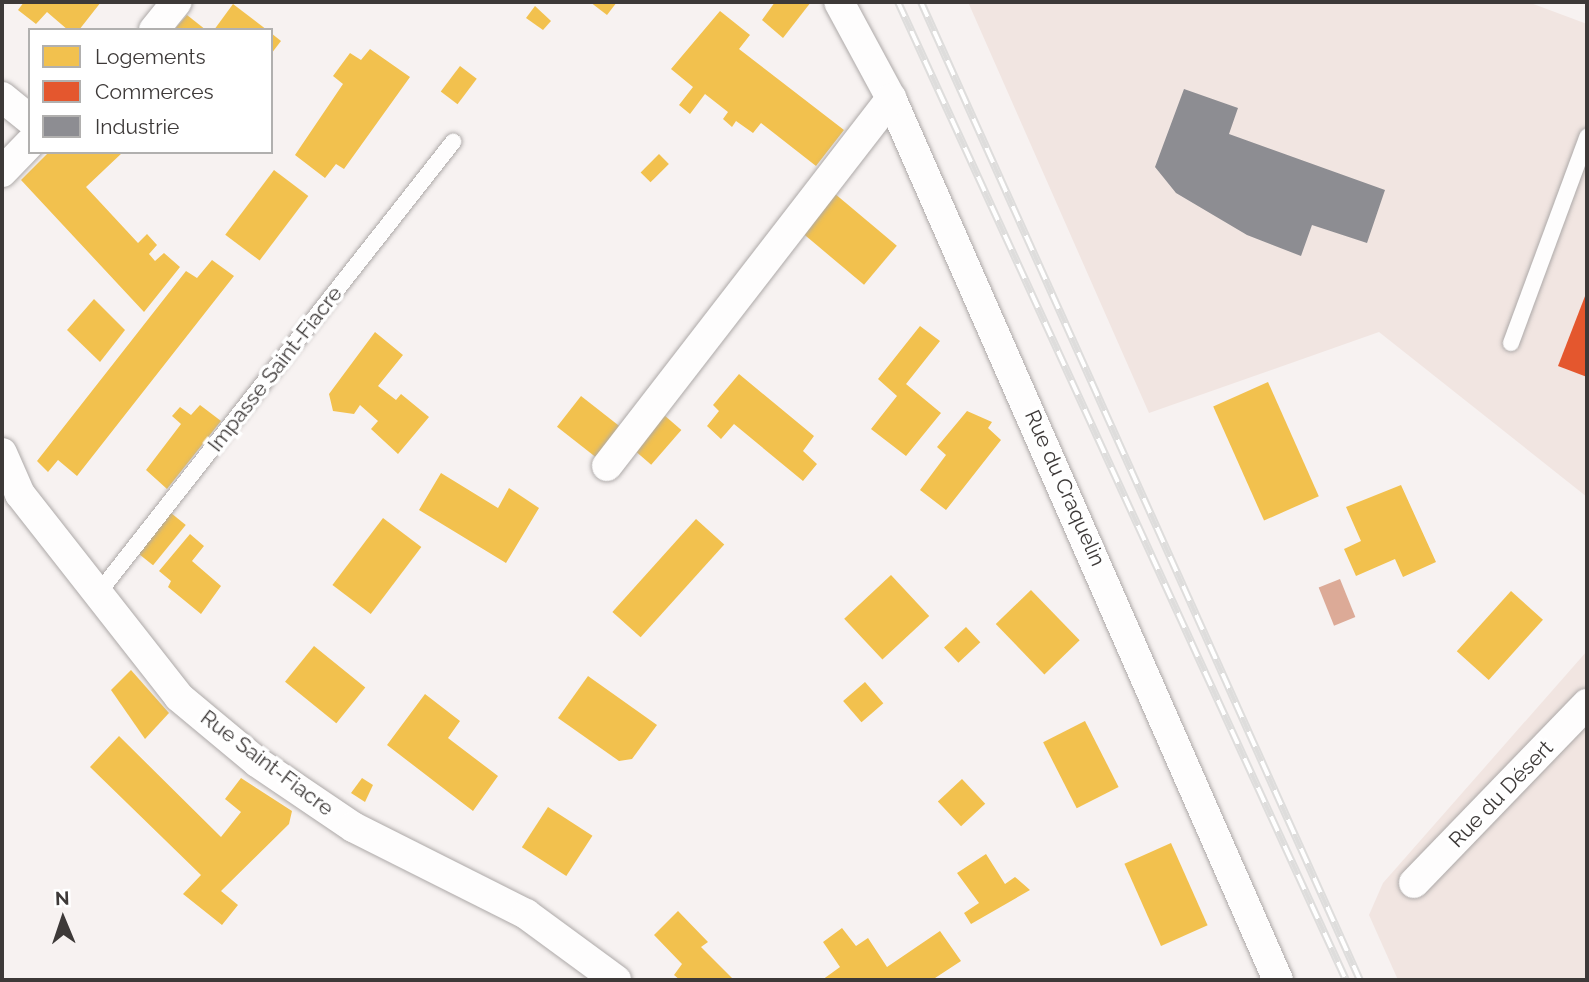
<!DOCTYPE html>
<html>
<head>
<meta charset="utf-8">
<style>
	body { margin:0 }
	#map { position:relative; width:1589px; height:982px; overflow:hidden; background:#f7f2f1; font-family:Raleway,sans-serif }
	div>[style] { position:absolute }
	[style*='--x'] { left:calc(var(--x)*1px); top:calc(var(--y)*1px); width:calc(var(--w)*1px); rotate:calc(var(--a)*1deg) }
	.built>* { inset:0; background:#f1e5e1 }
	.water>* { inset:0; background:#dcaa97; transform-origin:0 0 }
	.homes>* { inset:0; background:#f2c14e; transform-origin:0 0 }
	.shops>* { inset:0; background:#e4572e }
	.industry>* { inset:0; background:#8d8d92 }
	.roads { filter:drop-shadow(0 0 2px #ada9a8) drop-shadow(0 0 2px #ada9a8) }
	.lane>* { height:16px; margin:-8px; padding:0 8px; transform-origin:8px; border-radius:8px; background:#fefdfd }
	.street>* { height:30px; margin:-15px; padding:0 15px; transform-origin:15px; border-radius:15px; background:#fefdfd }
	.rail>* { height:8px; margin-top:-4px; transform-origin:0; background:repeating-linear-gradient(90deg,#fff 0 16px,#dedddc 0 32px); box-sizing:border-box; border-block:2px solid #dedddc }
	span { translate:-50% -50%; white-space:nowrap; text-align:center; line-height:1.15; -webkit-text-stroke:7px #fff; paint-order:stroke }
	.street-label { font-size:21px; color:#3d3938 }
	.frame { position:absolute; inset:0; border:4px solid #3d3938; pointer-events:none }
	.legend { position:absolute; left:28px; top:28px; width:245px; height:126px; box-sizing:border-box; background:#fff; border:2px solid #b1b0af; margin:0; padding:9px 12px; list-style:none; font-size:21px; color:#3d3938 }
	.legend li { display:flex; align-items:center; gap:14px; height:35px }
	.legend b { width:35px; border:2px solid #b1b0af }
	.north { position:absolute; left:28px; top:884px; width:70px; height:70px; -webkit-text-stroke:5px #fff; paint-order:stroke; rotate:358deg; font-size:19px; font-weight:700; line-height:28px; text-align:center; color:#3d3938 }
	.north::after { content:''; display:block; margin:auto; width:24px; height:32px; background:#3d3938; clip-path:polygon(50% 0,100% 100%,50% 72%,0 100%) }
</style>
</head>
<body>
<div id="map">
	<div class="built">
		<i style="clip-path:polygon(968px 2px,1528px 2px,1587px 24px,1587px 497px,1379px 332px,1149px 413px)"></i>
		<i style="clip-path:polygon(1587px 651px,1587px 980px,1398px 980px,1369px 915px,1383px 883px)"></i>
	</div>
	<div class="water">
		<i style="left:1340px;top:579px;width:41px;height:23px;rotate:68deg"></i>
	</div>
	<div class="homes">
		<i style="clip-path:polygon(24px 2px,101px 2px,79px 30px,68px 30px,47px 12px,36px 24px,18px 10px)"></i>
		<i style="clip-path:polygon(590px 2px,617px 2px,607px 15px)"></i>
		<i style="clip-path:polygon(775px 2px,811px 2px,783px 38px,762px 20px)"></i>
		<i style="clip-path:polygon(233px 4px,267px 30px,214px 30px)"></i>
		<i style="clip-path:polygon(535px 6px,551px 21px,543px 30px,526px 18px)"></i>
		<i style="clip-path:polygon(720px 11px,750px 35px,739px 49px,844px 130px,816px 166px,761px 123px,753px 133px,736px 121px,732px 127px,723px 119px,728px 112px,705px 94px,690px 114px,679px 105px,693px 87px,671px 69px)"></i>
		<i style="clip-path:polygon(187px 15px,206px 30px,174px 30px)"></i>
		<i style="clip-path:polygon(271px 33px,281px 41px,271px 54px)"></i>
		<i style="clip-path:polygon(370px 49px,410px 77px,344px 169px,336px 164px,325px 178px,295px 155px,343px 84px,333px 76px,350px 53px,361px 60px)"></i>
		<i style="left:460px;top:66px;width:21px;height:32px;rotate:37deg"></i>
		<i style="clip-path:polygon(49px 152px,123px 152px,86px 187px,138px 243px,147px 234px,157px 245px,149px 254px,155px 261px,164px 253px,180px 267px,144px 312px,21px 180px)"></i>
		<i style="left:659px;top:154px;width:14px;height:26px;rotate:45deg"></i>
		<i style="left:274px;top:170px;width:43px;height:81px;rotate:37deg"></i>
		<i style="left:834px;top:193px;width:82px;height:51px;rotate:40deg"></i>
		<i style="clip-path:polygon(212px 260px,234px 276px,77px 476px,58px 460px,48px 472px,37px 461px,186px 271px,197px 278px)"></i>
		<i style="clip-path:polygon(94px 299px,125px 330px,100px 362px,67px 330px)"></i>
		<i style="clip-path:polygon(920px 326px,940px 341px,906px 384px,941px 413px,906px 456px,871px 429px,897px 396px,878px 379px)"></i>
		<i style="clip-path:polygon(375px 332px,403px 355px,378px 386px,396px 400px,401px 394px,429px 417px,398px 454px,371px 429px,378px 421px,360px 405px,354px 414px,333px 411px,329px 394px)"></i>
		<i style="clip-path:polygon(739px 374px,814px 436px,803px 451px,817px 464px,803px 481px,734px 424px,721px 439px,707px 426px,719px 411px,713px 405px)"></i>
		<i style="left:1268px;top:382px;width:125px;height:60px;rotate:66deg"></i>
		<i style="left:581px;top:396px;width:51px;height:39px;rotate:38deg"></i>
		<i style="clip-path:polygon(200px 405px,221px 421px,167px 489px,146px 470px,181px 424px,172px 416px,180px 407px,191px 415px)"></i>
		<i style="clip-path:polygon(967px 411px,992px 422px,988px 428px,1001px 440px,946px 510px,920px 490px,946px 455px,937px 447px)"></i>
		<i style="left:664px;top:415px;width:23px;height:46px;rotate:41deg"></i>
		<i style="clip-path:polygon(441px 473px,498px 508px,509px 488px,539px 508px,506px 563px,419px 510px)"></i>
		<i style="clip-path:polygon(1401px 485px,1436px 562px,1403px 577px,1395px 559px,1356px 576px,1344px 549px,1361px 541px,1346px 507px)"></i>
		<i style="left:171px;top:513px;width:19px;height:52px;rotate:39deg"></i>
		<i style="left:383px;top:518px;width:48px;height:84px;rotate:37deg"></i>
		<i style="left:696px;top:519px;width:38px;height:125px;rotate:42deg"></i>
		<i style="clip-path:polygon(190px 534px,204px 546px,192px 561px,221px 586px,201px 614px,168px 587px,171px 581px,159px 571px)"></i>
		<i style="left:891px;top:575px;width:56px;height:64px;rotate:47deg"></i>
		<i style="left:1031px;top:590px;width:70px;height:49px;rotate:46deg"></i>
		<i style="left:1511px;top:591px;width:43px;height:81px;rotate:42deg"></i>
		<i style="left:966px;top:627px;width:21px;height:30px;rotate:47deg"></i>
		<i style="left:314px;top:646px;width:66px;height:46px;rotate:39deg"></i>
		<i style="clip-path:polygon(131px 670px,169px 713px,145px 739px,111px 690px)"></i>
		<i style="clip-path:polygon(588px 676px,657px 725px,632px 759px,619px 761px,558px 718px)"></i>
		<i style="left:865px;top:682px;width:28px;height:29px;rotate:49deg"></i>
		<i style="clip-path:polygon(425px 694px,460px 721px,448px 738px,498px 776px,473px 811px,387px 745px)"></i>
		<i style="left:1085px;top:721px;width:74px;height:47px;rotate:63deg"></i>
		<i style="clip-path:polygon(119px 736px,221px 837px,241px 812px,225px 799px,241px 778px,292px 811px,289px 824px,221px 891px,238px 905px,222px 925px,183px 894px,201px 875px,90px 767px)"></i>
		<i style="clip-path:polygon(362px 778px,373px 785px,365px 802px,351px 793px)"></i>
		<i style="left:962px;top:779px;width:34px;height:33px;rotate:47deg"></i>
		<i style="left:548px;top:807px;width:53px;height:48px;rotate:33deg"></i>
		<i style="left:1171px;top:843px;width:90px;height:51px;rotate:66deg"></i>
		<i style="clip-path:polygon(986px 854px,1005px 884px,1015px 877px,1030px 890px,971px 924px,964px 913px,979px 903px,957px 873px)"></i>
		<i style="clip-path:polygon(678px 911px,708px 942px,701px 947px,734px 980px,680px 980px,674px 975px,682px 964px,654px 935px)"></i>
		<i style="clip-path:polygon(842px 928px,856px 946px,868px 938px,887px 967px,940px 931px,961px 961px,932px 980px,822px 980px,840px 967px,823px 942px)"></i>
	</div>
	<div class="shops">
		<i style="clip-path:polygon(1587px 291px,1587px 377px,1558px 366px)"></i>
	</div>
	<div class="industry">
		<i style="clip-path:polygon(1184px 89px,1238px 108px,1229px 134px,1385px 190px,1367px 243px,1312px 225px,1301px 256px,1247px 235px,1176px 193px,1155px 167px)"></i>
	</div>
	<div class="roads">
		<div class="lane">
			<i style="--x:1511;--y:343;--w:220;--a:-69.7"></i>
			<i style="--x:96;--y:596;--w:578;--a:-51.82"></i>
		</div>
		<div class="street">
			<i style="--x:839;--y:2;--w:109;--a:61.6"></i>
			<i style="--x:891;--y:98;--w:963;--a:66.31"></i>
			<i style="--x:154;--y:30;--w:36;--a:-51"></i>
			<i style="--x:2;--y:97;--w:36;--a:39"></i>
			<i style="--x:2;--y:172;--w:40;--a:-46"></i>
			<i style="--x:2;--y:453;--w:45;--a:66.3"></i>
			<i style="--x:20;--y:494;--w:258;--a:51.9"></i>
			<i style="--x:179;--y:697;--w:102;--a:39.8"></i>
			<i style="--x:257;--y:762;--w:116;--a:34.1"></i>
			<i style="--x:353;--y:827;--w:194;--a:26.7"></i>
			<i style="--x:526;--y:914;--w:112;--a:36.3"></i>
			<i style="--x:607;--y:466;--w:465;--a:-52.3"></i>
			<i style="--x:1414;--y:883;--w:249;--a:-46"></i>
		</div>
	</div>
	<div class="rail">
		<i style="--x:898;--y:2;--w:1076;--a:65.39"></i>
		<i style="--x:921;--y:2;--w:1072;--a:65.83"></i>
	</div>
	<div class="street-label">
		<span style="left:275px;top:369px;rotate:-52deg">Impasse Saint-Fiacre</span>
		<span style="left:1065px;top:488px;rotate:66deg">Rue du Craquelin</span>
		<span style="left:267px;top:763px;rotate:37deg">Rue Saint-Fiacre</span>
		<span style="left:1501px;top:794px;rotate:-46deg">Rue du Désert</span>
	</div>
	<div class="frame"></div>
	<ul class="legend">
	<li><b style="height:19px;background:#f2c14e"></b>Logements</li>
	<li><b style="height:19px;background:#e4572e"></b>Commerces</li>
	<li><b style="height:19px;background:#8d8d92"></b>Industrie</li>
	</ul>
	<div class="north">N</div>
</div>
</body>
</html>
